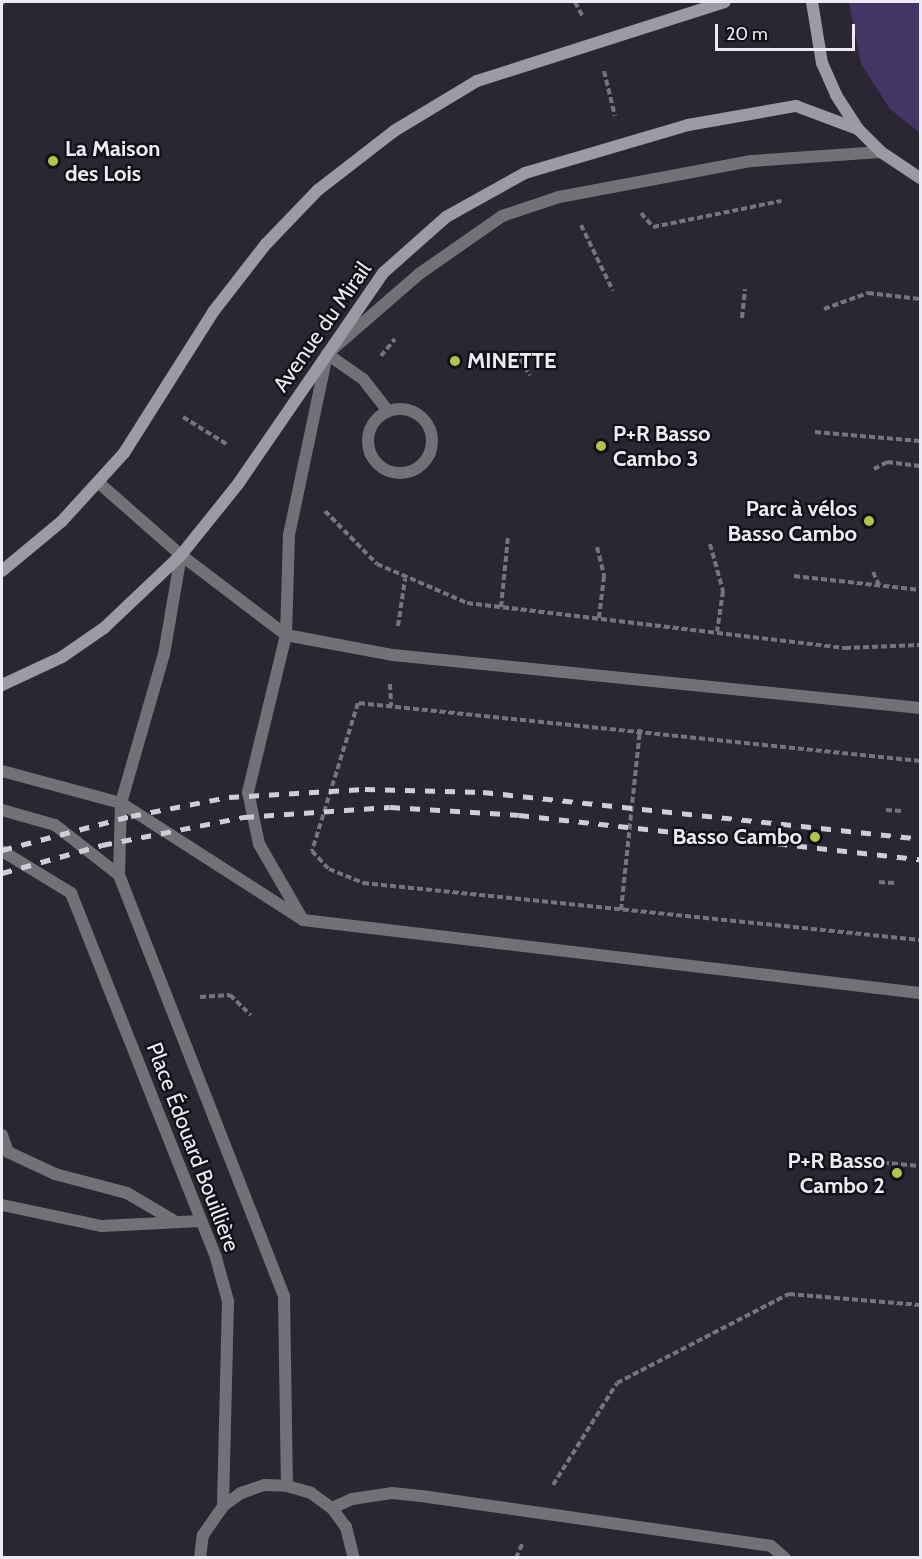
<!DOCTYPE html>
<html>
<head>
<meta charset="utf-8">
<style>
	body { margin:0 }
	#map { position:relative; width:922px; height:1559px; overflow:hidden; background:#2a2633; font-family:Cabin,sans-serif }
	div>[style] { position:absolute }
	[style*='--x'] { left:calc(var(--x)*1px); top:calc(var(--y)*1px); width:calc(var(--w)*1px); rotate:calc(var(--a)*1deg) }
	.green>* { inset:0; background:#443664 }
	.path>* { height:4px; margin-top:-2px; transform-origin:0; background:repeating-linear-gradient(90deg,#77747f 0 6px,transparent 0 9px) }
	.service>* { height:12px; margin:-6px; padding:0 6px; transform-origin:6px; border-radius:6px; background:#727178 }
	.service>.ring { margin:-6px; padding:0; box-sizing:content-box; background:none; border:12px solid #727178; border-radius:50% }
	.minor>* { height:12px; margin:-6px; padding:0 6px; transform-origin:6px; border-radius:6px; background:#727178 }
	.secondary>* { height:12px; margin:-6px; padding:0 6px; transform-origin:6px; border-radius:6px; background:#9c9aa5 }
	.rail>* { height:4.5px; margin-top:-2.25px; transform-origin:0; background:repeating-linear-gradient(90deg,#cfcdd6 0 10px,transparent 0 20px) }
	.dots>* { width:16px; height:16px; translate:-50% -50%; box-sizing:border-box; border:3px solid #121016; border-radius:50% }
	span { translate:-50% -50%; white-space:nowrap; text-align:center; line-height:1.15; -webkit-text-stroke:4.5px #121016; paint-order:stroke }
	.poi-label { font-size:22px; color:#eceaf3; font-weight:700 }
	.left { translate:0 -50%; text-align:left }
	.right { translate:-100% -50%; text-align:right }
	.street-label { font-size:22px; color:#eceaf3 }
	.frame { position:absolute; inset:0; border:3px solid #eceaf3; pointer-events:none }
	.scale { position:absolute; left:715px; top:24px; width:140px; height:27px; box-sizing:border-box; border:3px solid #eceaf3; border-top:0; padding-left:8px; font-size:18px; line-height:21px; white-space:nowrap; color:#eceaf3; -webkit-text-stroke:4px #121016; paint-order:stroke }
</style>
</head>
<body>
<div id="map">
	<div class="green">
		<i style="clip-path:polygon(849px 2px,920px 2px,920px 133px,890px 109px,861px 64px)"></i>
	</div>
	<div class="path">
		<i style="--x:575;--y:2;--w:17;--a:62"></i>
		<i style="--x:2;--y:5;--w:3;--a:-72"></i>
		<i style="--x:604;--y:71;--w:46;--a:76.3"></i>
		<i style="--x:641;--y:213;--w:18;--a:49"></i>
		<i style="--x:653;--y:227;--w:131;--a:-11.5"></i>
		<i style="--x:581;--y:225;--w:73;--a:64.1"></i>
		<i style="--x:824;--y:309;--w:47;--a:-20"></i>
		<i style="--x:868;--y:293;--w:52;--a:6.6"></i>
		<i style="--x:742;--y:318;--w:29;--a:-84"></i>
		<i style="--x:516;--y:351;--w:28;--a:60"></i>
		<i style="--x:381;--y:356;--w:22;--a:-51"></i>
		<i style="--x:183;--y:417;--w:53;--a:31.9"></i>
		<i style="--x:815;--y:432;--w:105;--a:4.9"></i>
		<i style="--x:874;--y:469;--w:15;--a:-28"></i>
		<i style="--x:887;--y:462;--w:33;--a:7"></i>
		<i style="--x:325;--y:511;--w:74;--a:45.5"></i>
		<i style="--x:377;--y:564;--w:98;--a:23.4"></i>
		<i style="--x:467;--y:603;--w:381;--a:6.8"></i>
		<i style="--x:845;--y:648;--w:75;--a:-2.3"></i>
		<i style="--x:710;--y:544;--w:49;--a:74.5"></i>
		<i style="--x:723;--y:591;--w:41;--a:98.3"></i>
		<i style="--x:597;--y:547;--w:30;--a:76"></i>
		<i style="--x:604;--y:576;--w:42;--a:96.8"></i>
		<i style="--x:873;--y:572;--w:14;--a:65"></i>
		<i style="--x:794;--y:576;--w:127;--a:6.3"></i>
		<i style="--x:501;--y:607;--w:70;--a:-84.3"></i>
		<i style="--x:398;--y:626;--w:48;--a:-81.5"></i>
		<i style="--x:390;--y:684;--w:22;--a:87"></i>
		<i style="--x:920;--y:761;--w:565;--a:-174.11"></i>
		<i style="--x:358;--y:703;--w:155;--a:107.3"></i>
		<i style="--x:312;--y:851;--w:25;--a:47"></i>
		<i style="--x:329;--y:869;--w:37;--a:22"></i>
		<i style="--x:363;--y:883;--w:560;--a:5.84"></i>
		<i style="--x:886;--y:810;--w:16;--a:4"></i>
		<i style="--x:879;--y:882;--w:15;--a:4"></i>
		<i style="--x:621;--y:910;--w:182;--a:-84"></i>
		<i style="--x:200;--y:997;--w:30;--a:-4"></i>
		<i style="--x:230;--y:995;--w:29;--a:44"></i>
		<i style="--x:865;--y:1161;--w:55;--a:5.2"></i>
		<i style="--x:553;--y:1485;--w:120;--a:-57.9"></i>
		<i style="--x:617;--y:1383;--w:194;--a:-27.4"></i>
		<i style="--x:789;--y:1294;--w:131;--a:4.8"></i>
		<i style="--x:516;--y:1558;--w:17;--a:-66"></i>
	</div>
	<div class="service">
		<i style="--x:327;--y:354;--w:44;--a:34.8"></i>
		<i style="--x:363;--y:379;--w:39;--a:52"></i>
		<i class="ring" style="left:368px;top:409px;width:52px;height:52px"></i>
		<i style="--x:181;--y:555;--w:132;--a:37.3"></i>
		<i style="--x:286;--y:635;--w:109;--a:10.6"></i>
		<i style="--x:393;--y:655;--w:530;--a:5.74"></i>
		<i style="--x:2;--y:771;--w:123;--a:15.1"></i>
		<i style="--x:121;--y:803;--w:216;--a:32.7"></i>
		<i style="--x:303;--y:920;--w:621;--a:6.75"></i>
		<i style="--x:303;--y:920;--w:88;--a:-120.1"></i>
		<i style="--x:259;--y:844;--w:53;--a:-101.9"></i>
		<i style="--x:248;--y:792;--w:162;--a:-76.4"></i>
		<i style="--x:286;--y:635;--w:100;--a:-88.3"></i>
		<i style="--x:289;--y:535;--w:185;--a:-78.1"></i>
		<i style="--x:327;--y:354;--w:122;--a:-41"></i>
		<i style="--x:419;--y:274;--w:101;--a:-34.9"></i>
		<i style="--x:502;--y:216;--w:60;--a:-18.4"></i>
		<i style="--x:559;--y:197;--w:196;--a:-10.6"></i>
		<i style="--x:752;--y:161;--w:129;--a:-4"></i>
		<i style="--x:2;--y:1135;--w:18;--a:71"></i>
		<i style="--x:8;--y:1152;--w:52;--a:25.1"></i>
		<i style="--x:55;--y:1174;--w:74;--a:14.8"></i>
		<i style="--x:127;--y:1193;--w:53;--a:30.4"></i>
		<i style="--x:2;--y:1205;--w:102;--a:11.9"></i>
		<i style="--x:102;--y:1226;--w:99;--a:-2.9"></i>
		<i style="--x:332;--y:1508;--w:22;--a:-24"></i>
		<i style="--x:352;--y:1499;--w:40;--a:-8.5"></i>
		<i style="--x:392;--y:1493;--w:36;--a:6"></i>
		<i style="--x:428;--y:1497;--w:346;--a:8.1"></i>
		<i style="--x:771;--y:1546;--w:18;--a:41"></i>
	</div>
	<div class="minor">
		<i style="--x:99;--y:483;--w:109;--a:41.3"></i>
		<i style="--x:181;--y:555;--w:100;--a:99.7"></i>
		<i style="--x:164;--y:654;--w:155;--a:106.1"></i>
		<i style="--x:121;--y:803;--w:72;--a:91.6"></i>
		<i style="--x:119;--y:875;--w:453;--a:68.6"></i>
		<i style="--x:284;--y:1297;--w:189;--a:89.1"></i>
		<i style="--x:2;--y:810;--w:55;--a:15.8"></i>
		<i style="--x:55;--y:825;--w:81;--a:38"></i>
		<i style="--x:2;--y:851;--w:81;--a:31.3"></i>
		<i style="--x:71;--y:893;--w:393;--a:68.3"></i>
		<i style="--x:216;--y:1258;--w:45;--a:74.4"></i>
		<i style="--x:228;--y:1301;--w:205;--a:91.4"></i>
		<i style="--x:200;--y:1558;--w:23;--a:-83"></i>
		<i style="--x:203;--y:1535;--w:35;--a:-55"></i>
		<i style="--x:223;--y:1506;--w:22;--a:-36"></i>
		<i style="--x:241;--y:1493;--w:24;--a:-19"></i>
		<i style="--x:264;--y:1485;--w:23;--a:2"></i>
		<i style="--x:287;--y:1486;--w:25;--a:16"></i>
		<i style="--x:311;--y:1493;--w:26;--a:36"></i>
		<i style="--x:332;--y:1508;--w:24;--a:54"></i>
		<i style="--x:346;--y:1527;--w:32;--a:76"></i>
	</div>
	<div class="secondary">
		<i style="--x:812;--y:2;--w:62;--a:80.7"></i>
		<i style="--x:822;--y:63;--w:35;--a:66"></i>
		<i style="--x:836;--y:95;--w:40;--a:57.1"></i>
		<i style="--x:858;--y:129;--w:33;--a:45"></i>
		<i style="--x:881;--y:152;--w:47;--a:33.7"></i>
		<i style="--x:2;--y:571;--w:78;--a:-39.8"></i>
		<i style="--x:62;--y:521;--w:92;--a:-47.6"></i>
		<i style="--x:124;--y:453;--w:167;--a:-57.7"></i>
		<i style="--x:213;--y:312;--w:86;--a:-52.1"></i>
		<i style="--x:266;--y:244;--w:75;--a:-46.1"></i>
		<i style="--x:318;--y:190;--w:96;--a:-37.8"></i>
		<i style="--x:394;--y:131;--w:97;--a:-31.1"></i>
		<i style="--x:477;--y:81;--w:260;--a:-17.7"></i>
		<i style="--x:2;--y:685;--w:66;--a:-25"></i>
		<i style="--x:62;--y:657;--w:51;--a:-34.6"></i>
		<i style="--x:104;--y:628;--w:106;--a:-43.5"></i>
		<i style="--x:181;--y:555;--w:91;--a:-51.2"></i>
		<i style="--x:238;--y:484;--w:256;--a:-55.5"></i>
		<i style="--x:383;--y:273;--w:84;--a:-41.6"></i>
		<i style="--x:446;--y:217;--w:90;--a:-29.1"></i>
		<i style="--x:525;--y:173;--w:170;--a:-16.4"></i>
		<i style="--x:688;--y:125;--w:110;--a:-10"></i>
		<i style="--x:796;--y:106;--w:66;--a:20.4"></i>
	</div>
	<div class="rail">
		<i style="--x:2;--y:850;--w:133;--a:-14.8"></i>
		<i style="--x:131;--y:816;--w:100;--a:-11"></i>
		<i style="--x:229;--y:797;--w:136;--a:-3.4"></i>
		<i style="--x:365;--y:789;--w:118;--a:1.5"></i>
		<i style="--x:483;--y:792;--w:440;--a:6.1"></i>
		<i style="--x:2;--y:873;--w:104;--a:-15.6"></i>
		<i style="--x:102;--y:845;--w:145;--a:-11.2"></i>
		<i style="--x:244;--y:817;--w:146;--a:-3.9"></i>
		<i style="--x:390;--y:807;--w:129;--a:3.5"></i>
		<i style="--x:519;--y:815;--w:403;--a:6.3"></i>
	</div>
	<div class="dots">
		<i style="left:53px;top:161px;background:#b2c24b"></i>
		<i style="left:455px;top:361px;background:#b2c24b"></i>
		<i style="left:601px;top:446px;background:#b2c24b"></i>
		<i style="left:869px;top:521px;background:#b2c24b"></i>
		<i style="left:815px;top:837px;background:#b2c24b"></i>
		<i style="left:897px;top:1173px;background:#b2c24b"></i>
	</div>
	<div class="poi-label">
		<span class="left" style="left:65px;top:161px">La Maison<br>des Lois</span>
		<span class="left" style="left:467px;top:361px">MINETTE</span>
		<span class="left" style="left:613px;top:446px">P+R Basso<br>Cambo 3</span>
		<span class="right" style="left:857px;top:521px">Parc à vélos<br>Basso Cambo</span>
		<span class="right" style="left:802px;top:837px">Basso Cambo</span>
		<span class="right" style="left:885px;top:1173px">P+R Basso<br>Cambo 2</span>
	</div>
	<div class="street-label">
		<span style="left:322px;top:327px;rotate:-55deg">Avenue du Mirail</span>
		<span style="left:193px;top:1147px;rotate:69deg">Place Édouard Bouillière</span>
	</div>
	<div class="frame"></div>
	<div class="scale">20 m</div>
</div>
</body>
</html>
